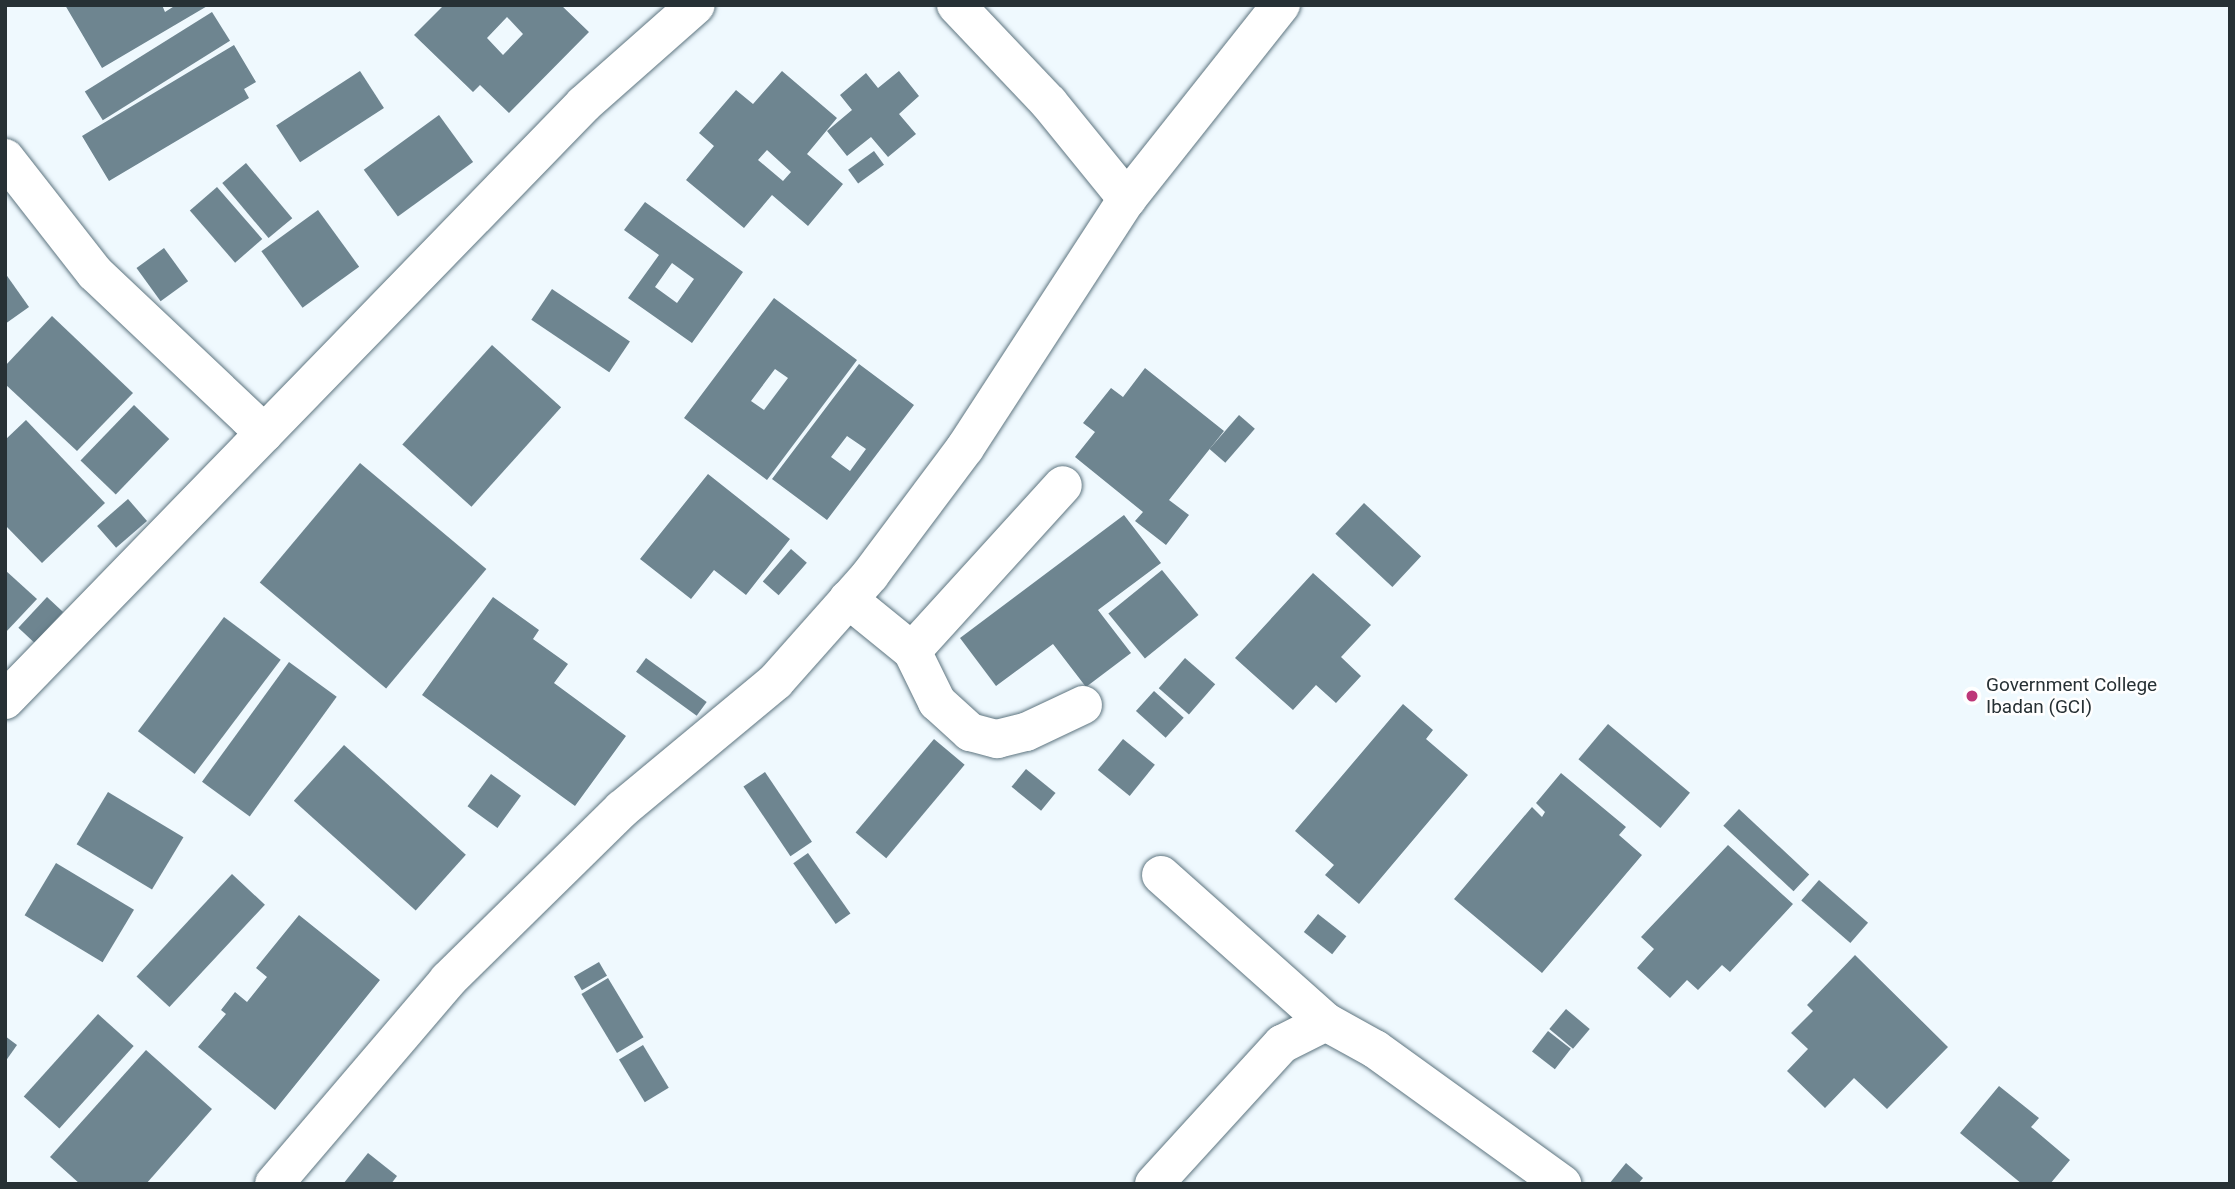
<!DOCTYPE html>
<html>
<head>
<meta charset="utf-8">
<style>
	body { margin:0 }
	#map { position:relative; width:2235px; height:1189px; overflow:hidden; background:#eff9fe; font-family:Roboto,sans-serif }
	div>[style] { position:absolute }
	[style*='--x'] { left:calc(var(--x)*1px); top:calc(var(--y)*1px); width:calc(var(--w)*1px); rotate:calc(var(--a)*1deg) }
	.building>* { inset:0; background:#6e8590; transform-origin:0 0 }
	.roads { filter:drop-shadow(0 0 2px #5e7580) drop-shadow(0 0 2px #5e7580) }
	.minor>* { height:38px; margin:-19px; padding:0 19px; transform-origin:19px; border-radius:19px; background:#fff }
	.dots>* { width:19px; height:19px; translate:-50% -50%; box-sizing:border-box; border:4px solid #fff; border-radius:50% }
	span { translate:-50% -50%; white-space:nowrap; text-align:center; line-height:1.15; -webkit-text-stroke:5px #fff; paint-order:stroke }
	.poi-label { font-size:19px; color:#273135 }
	.left { translate:0 -50%; text-align:left }
	.frame { position:absolute; inset:0; border:7px solid #273135; pointer-events:none }
</style>
</head>
<body>
<div id="map">
	<div class="building">
		<i style="clip-path:polygon(65px 5px,162px 5px,165px 12px,176px 5px,209px 5px,102px 68px)"></i>
		<i style="clip-path:polygon(evenodd,444px 5px,561px 5px,589px 32px,509px 113px,480px 85px,473px 92px,414px 35px,444px 5px,507px 17px,523px 34px,503px 55px,487px 38px,507px 17px)"></i>
		<i style="left:212px;top:12px;width:34px;height:150px;rotate:58deg"></i>
		<i style="clip-path:polygon(234px 45px,256px 82px,244px 89px,249px 98px,109px 181px,82px 136px)"></i>
		<i style="left:360px;top:71px;width:44px;height:100px;rotate:57deg"></i>
		<i style="clip-path:polygon(evenodd,782px 71px,837px 118px,807px 154px,843px 184px,808px 226px,772px 195px,744px 228px,686px 180px,714px 146px,699px 133px,736px 90px,753px 104px,782px 71px,767px 150px,791px 172px,783px 181px,758px 160px,767px 150px)"></i>
		<i style="clip-path:polygon(899px 71px,919px 96px,899px 114px,916px 134px,888px 157px,871px 137px,847px 156px,827px 131px,852px 110px,840px 95px,866px 73px,878px 88px)"></i>
		<i style="left:439px;top:115px;width:58px;height:93px;rotate:54deg"></i>
		<i style="left:874px;top:151px;width:17px;height:32px;rotate:54deg"></i>
		<i style="left:246px;top:163px;width:72px;height:31px;rotate:50deg"></i>
		<i style="left:217px;top:187px;width:69px;height:36px;rotate:49deg"></i>
		<i style="clip-path:polygon(evenodd,645px 202px,743px 272px,692px 343px,628px 298px,659px 255px,624px 230px,645px 202px,672px 263px,694px 279px,677px 303px,655px 287px,672px 263px)"></i>
		<i style="left:318px;top:210px;width:70px;height:70px;rotate:54deg"></i>
		<i style="left:164px;top:248px;width:41px;height:34px;rotate:54deg"></i>
		<i style="clip-path:polygon(5px 273px,29px 307px,5px 324px)"></i>
		<i style="left:552px;top:289px;width:94px;height:37px;rotate:34deg"></i>
		<i style="clip-path:polygon(evenodd,774px 298px,857px 360px,767px 480px,684px 418px,774px 298px,775px 369px,788px 378px,764px 410px,751px 401px,775px 369px)"></i>
		<i style="clip-path:polygon(52px 316px,133px 393px,77px 451px,5px 384px,5px 366px)"></i>
		<i style="left:492px;top:345px;width:93px;height:134px;rotate:42deg"></i>
		<i style="clip-path:polygon(evenodd,859px 364px,914px 405px,827px 520px,772px 479px,859px 364px,847px 436px,866px 449px,850px 471px,831px 457px,847px 436px)"></i>
		<i style="clip-path:polygon(1145px 368px,1224px 431px,1169px 500px,1189px 515px,1166px 545px,1135px 521px,1143px 512px,1075px 457px,1095px 432px,1083px 423px,1111px 388px,1123px 397px)"></i>
		<i style="left:134px;top:405px;width:49px;height:77px;rotate:44deg"></i>
		<i style="left:1239px;top:415px;width:21px;height:45px;rotate:41deg"></i>
		<i style="clip-path:polygon(26px 420px,105px 503px,42px 563px,5px 525px,5px 440px)"></i>
		<i style="left:360px;top:463px;width:165px;height:156px;rotate:40deg"></i>
		<i style="clip-path:polygon(708px 474px,790px 539px,746px 595px,714px 570px,691px 599px,640px 559px)"></i>
		<i style="left:128px;top:499px;width:29px;height:41px;rotate:49deg"></i>
		<i style="left:1364px;top:503px;width:78px;height:42px;rotate:43deg"></i>
		<i style="clip-path:polygon(1124px 515px,1161px 563px,1098px 610px,1131px 653px,1086px 687px,1053px 644px,996px 686px,960px 638px)"></i>
		<i style="left:791px;top:549px;width:21px;height:43px;rotate:41deg"></i>
		<i style="clip-path:polygon(5px 570px,37px 599px,5px 633px)"></i>
		<i style="left:1162px;top:570px;width:58px;height:69px;rotate:51deg"></i>
		<i style="clip-path:polygon(1313px 573px,1371px 625px,1341px 657px,1361px 676px,1336px 703px,1316px 685px,1293px 710px,1235px 658px)"></i>
		<i style="left:47px;top:597px;width:22px;height:42px;rotate:43deg"></i>
		<i style="clip-path:polygon(493px 597px,539px 630px,533px 639px,568px 664px,554px 683px,626px 736px,575px 806px,422px 695px)"></i>
		<i style="left:224px;top:617px;width:71px;height:143px;rotate:37deg"></i>
		<i style="left:646px;top:658px;width:75px;height:17px;rotate:36deg"></i>
		<i style="left:1185px;top:658px;width:40px;height:40px;rotate:41deg"></i>
		<i style="left:289px;top:662px;width:59px;height:148px;rotate:36deg"></i>
		<i style="left:1154px;top:691px;width:40px;height:27px;rotate:42deg"></i>
		<i style="clip-path:polygon(1403px 704px,1433px 730px,1426px 739px,1468px 775px,1359px 904px,1325px 875px,1334px 865px,1295px 831px)"></i>
		<i style="left:1608px;top:724px;width:107px;height:46px;rotate:40deg"></i>
		<i style="left:934px;top:739px;width:40px;height:122px;rotate:40deg"></i>
		<i style="left:1123px;top:739px;width:41px;height:40px;rotate:39deg"></i>
		<i style="left:344px;top:745px;width:164px;height:75px;rotate:42deg"></i>
		<i style="left:1026px;top:769px;width:38px;height:23px;rotate:39deg"></i>
		<i style="left:765px;top:772px;width:84px;height:26px;rotate:56deg"></i>
		<i style="clip-path:polygon(1561px 773px,1626px 827px,1619px 835px,1642px 855px,1542px 973px,1454px 899px,1532px 807px,1542px 817px,1545px 812px,1536px 803px)"></i>
		<i style="left:491px;top:774px;width:37px;height:40px;rotate:36deg"></i>
		<i style="left:108px;top:792px;width:88px;height:61px;rotate:31deg"></i>
		<i style="left:1739px;top:809px;width:96px;height:23px;rotate:43deg"></i>
		<i style="clip-path:polygon(1728px 845px,1793px 904px,1730px 972px,1722px 965px,1698px 990px,1687px 980px,1670px 998px,1637px 968px,1654px 949px,1641px 937px)"></i>
		<i style="left:808px;top:853px;width:74px;height:18px;rotate:55deg"></i>
		<i style="left:56px;top:863px;width:91px;height:61px;rotate:31deg"></i>
		<i style="left:232px;top:874px;width:45px;height:140px;rotate:43deg"></i>
		<i style="left:1819px;top:880px;width:65px;height:27px;rotate:41deg"></i>
		<i style="left:1318px;top:914px;width:36px;height:23px;rotate:38deg"></i>
		<i style="clip-path:polygon(299px 915px,380px 980px,275px 1110px,198px 1047px,226px 1014px,221px 1010px,235px 992px,247px 1002px,267px 977px,256px 968px)"></i>
		<i style="clip-path:polygon(1855px 955px,1948px 1047px,1887px 1109px,1854px 1078px,1825px 1108px,1787px 1071px,1808px 1049px,1791px 1033px,1813px 1011px,1807px 1005px)"></i>
		<i style="left:599px;top:962px;width:16px;height:29px;rotate:60deg"></i>
		<i style="left:608px;top:978px;width:69px;height:31px;rotate:59deg"></i>
		<i style="left:1566px;top:1009px;width:31px;height:26px;rotate:40deg"></i>
		<i style="left:98px;top:1014px;width:48px;height:111px;rotate:42deg"></i>
		<i style="left:1548px;top:1031px;width:29px;height:26px;rotate:38deg"></i>
		<i style="clip-path:polygon(5px 1036px,17px 1045px,5px 1062px)"></i>
		<i style="left:643px;top:1045px;width:50px;height:28px;rotate:59deg"></i>
		<i style="clip-path:polygon(146px 1050px,212px 1109px,146px 1184px,80px 1184px,50px 1157px)"></i>
		<i style="clip-path:polygon(1999px 1086px,2039px 1118px,2031px 1127px,2070px 1160px,2050px 1184px,2022px 1184px,1960px 1133px)"></i>
		<i style="clip-path:polygon(368px 1153px,397px 1176px,391px 1184px,343px 1184px)"></i>
		<i style="clip-path:polygon(1626px 1163px,1643px 1178px,1638px 1184px,1609px 1184px)"></i>
	</div>
	<div class="roads">
		<div class="minor">
			<i style="--x:956;--y:5;--w:135;--a:46.5"></i>
			<i style="--x:1049;--y:103;--w:124;--a:50.9"></i>
			<i style="--x:5;--y:158;--w:146;--a:52"></i>
			<i style="--x:95;--y:273;--w:233;--a:43.4"></i>
			<i style="--x:848;--y:599;--w:82;--a:39.1"></i>
			<i style="--x:912;--y:651;--w:57;--a:63.9"></i>
			<i style="--x:937;--y:702;--w:45;--a:42.3"></i>
			<i style="--x:970;--y:732;--w:28;--a:15"></i>
			<i style="--x:997;--y:739;--w:30;--a:-14"></i>
			<i style="--x:1026;--y:732;--w:63;--a:-25.3"></i>
			<i style="--x:912;--y:651;--w:224;--a:-47.7"></i>
			<i style="--x:5;--y:700;--w:831;--a:-45.83"></i>
			<i style="--x:584;--y:104;--w:149;--a:-41.5"></i>
			<i style="--x:1161;--y:875;--w:221;--a:41.7"></i>
			<i style="--x:1326;--y:1022;--w:56;--a:28.9"></i>
			<i style="--x:1375;--y:1049;--w:231;--a:35.8"></i>
			<i style="--x:274;--y:1184;--w:268;--a:-49.5"></i>
			<i style="--x:448;--y:980;--w:244;--a:-44.5"></i>
			<i style="--x:622;--y:809;--w:200;--a:-39.7"></i>
			<i style="--x:776;--y:681;--w:142;--a:-48.4"></i>
			<i style="--x:870;--y:575;--w:159;--a:-53.2"></i>
			<i style="--x:965;--y:448;--w:297;--a:-57"></i>
			<i style="--x:1127;--y:199;--w:248;--a:-51.6"></i>
			<i style="--x:1154;--y:1184;--w:190;--a:-47.6"></i>
			<i style="--x:1282;--y:1044;--w:49;--a:-26.6"></i>
		</div>
	</div>
	<div class="dots">
		<i style="left:1972px;top:696px;background:#bd3779"></i>
	</div>
	<div class="poi-label">
		<span class="left" style="left:1986px;top:696px">Government College<br>Ibadan (GCI)</span>
	</div>
	<div class="frame"></div>
</div>
</body>
</html>
